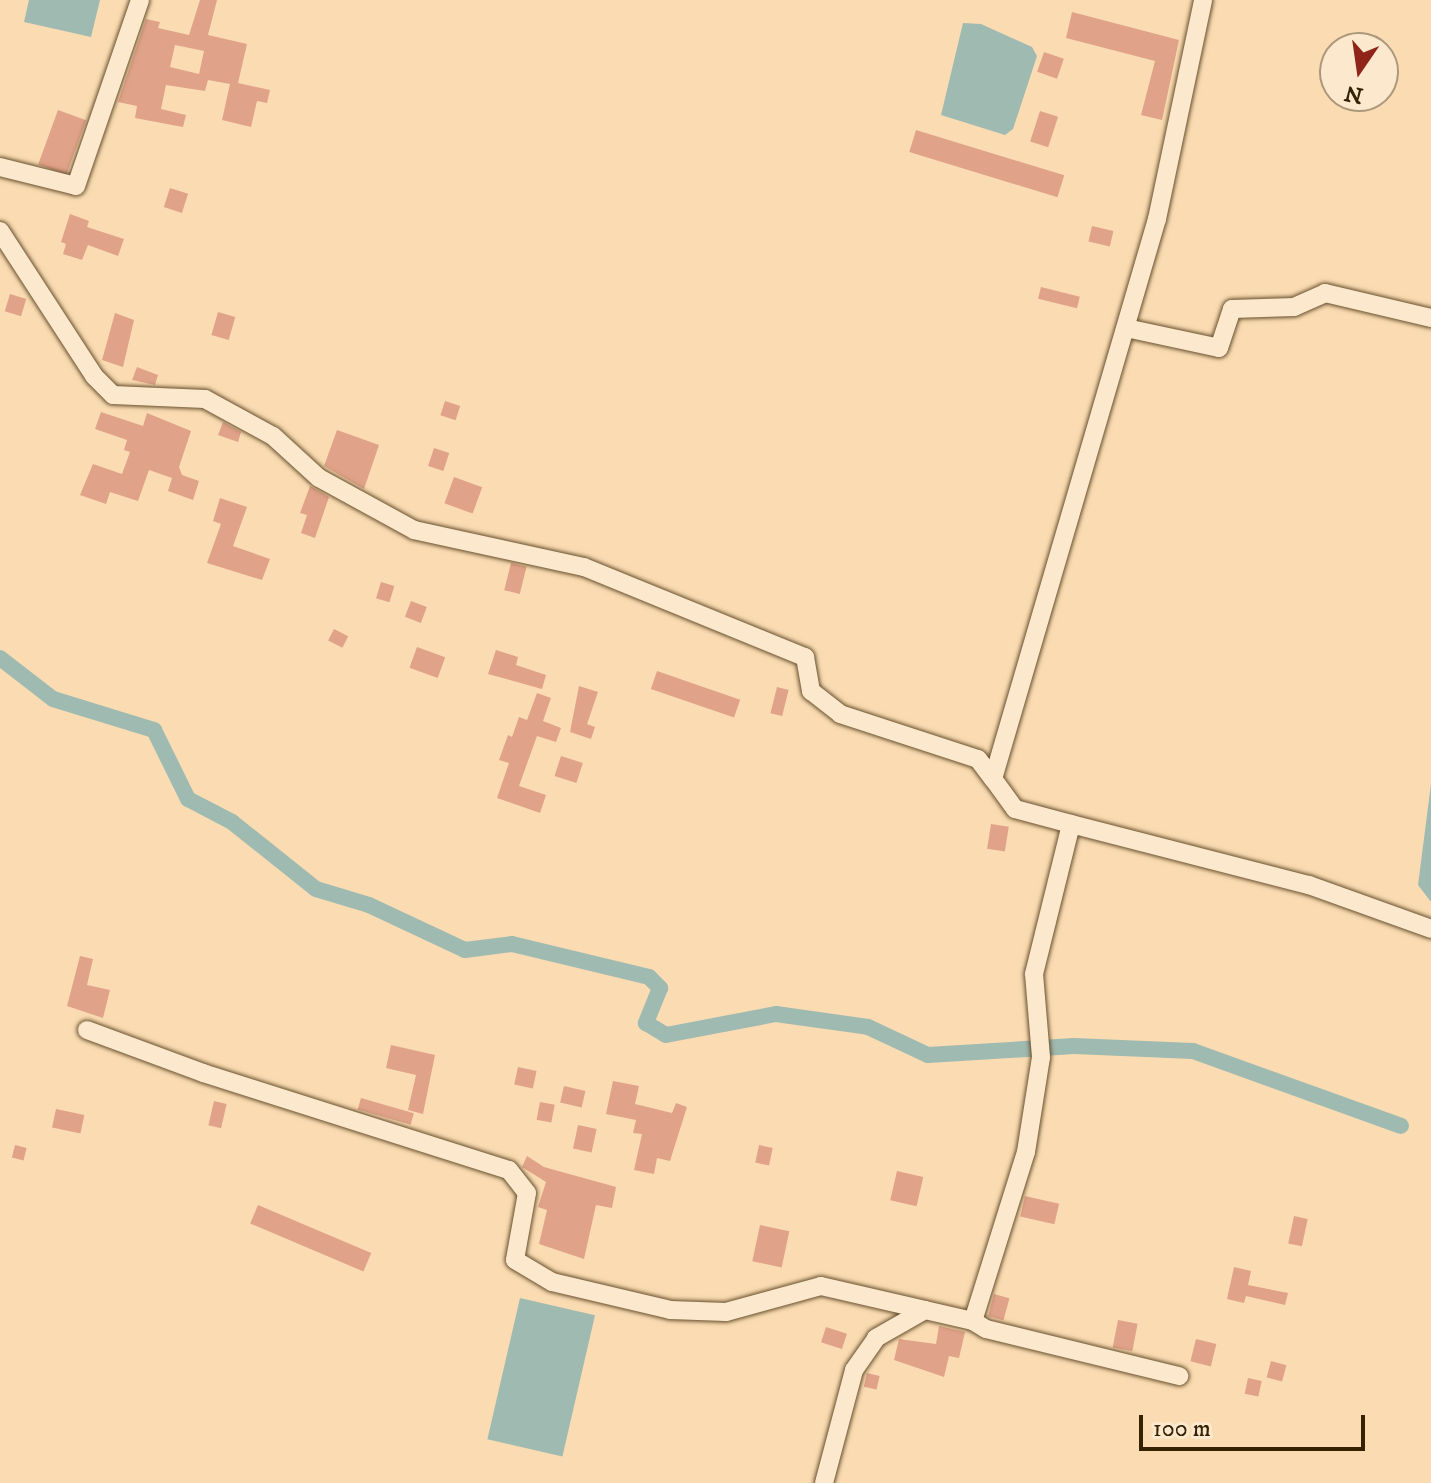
<!DOCTYPE html>
<html>
<head>
<meta charset="utf-8">
<style>
	body { margin:0 }
	#map { position:relative; width:1431px; height:1483px; overflow:hidden; background:#fbdcb2; font-family:"IM FELL DW Pica",serif }
	div>[style] { position:absolute }
	[style*='--x'] { left:calc(var(--x)*1px); top:calc(var(--y)*1px); width:calc(var(--w)*1px); rotate:calc(var(--a)*1deg) }
	.water>* { inset:0; background:#9fbab1; transform-origin:0 0 }
	.canal>* { height:16px; margin:-8px; padding:0 8px; transform-origin:8px; border-radius:8px; background:#9fbab1 }
	.building>* { inset:0; background:#e0a289; transform-origin:0 0 }
	.roads { filter:drop-shadow(0 0 2px #67502e) drop-shadow(0 0 2px #67502e) }
	.minor>* { height:18px; margin:-9px; padding:0 9px; transform-origin:9px; border-radius:9px; background:#fce8cd }
	span { translate:-50% -50%; white-space:nowrap; text-align:center; line-height:1.15; -webkit-text-stroke:8px #fce8cd; paint-order:stroke }
	.north { position:absolute; left:1319px; top:32px; width:80px; height:80px; box-sizing:border-box; background:#fce8cd; border:2px solid #ad987c; border-radius:50%; rotate:193deg; font-size:22px; font-weight:700; line-height:32px; text-align:center; color:#362102 }
	.north::after { content:''; display:block; margin:auto; width:28px; height:36px; background:#8f2418; clip-path:polygon(50% 0,100% 100%,50% 72%,0 100%) }
	.scale { position:absolute; left:1139px; top:1415px; width:226px; height:36px; box-sizing:border-box; border:4px solid #362102; border-top:0; padding-left:10px; font-size:24px; line-height:28px; white-space:nowrap; color:#362102; -webkit-text-stroke:6px #fce8cd; paint-order:stroke }
</style>
</head>
<body>
<div id="map">
	<div class="water">
		<i style="clip-path:polygon(29px 0,100px 0,91px 37px,24px 22px)"></i>
		<i style="clip-path:polygon(963px 23px,981px 24px,1032px 47px,1037px 56px,1013px 129px,1005px 135px,941px 115px)"></i>
		<i style="clip-path:polygon(1431px 784px,1431px 902px,1418px 885px)"></i>
		<i style="left:520px;top:1298px;width:77px;height:145px;rotate:13deg"></i>
	</div>
	<div class="canal">
		<i style="--x:0;--y:658;--w:67;--a:37.7"></i>
		<i style="--x:53;--y:699;--w:106;--a:17.1"></i>
		<i style="--x:154;--y:730;--w:77;--a:63.8"></i>
		<i style="--x:188;--y:799;--w:50;--a:27.6"></i>
		<i style="--x:232;--y:822;--w:107;--a:38.6"></i>
		<i style="--x:316;--y:889;--w:55;--a:16.8"></i>
		<i style="--x:369;--y:905;--w:106;--a:25.1"></i>
		<i style="--x:465;--y:950;--w:47;--a:-7.3"></i>
		<i style="--x:512;--y:944;--w:141;--a:13.5"></i>
		<i style="--x:649;--y:977;--w:16;--a:45"></i>
		<i style="--x:660;--y:988;--w:38;--a:112"></i>
		<i style="--x:646;--y:1023;--w:23;--a:31"></i>
		<i style="--x:666;--y:1035;--w:112;--a:-10.8"></i>
		<i style="--x:776;--y:1014;--w:93;--a:8"></i>
		<i style="--x:868;--y:1027;--w:66;--a:25"></i>
		<i style="--x:928;--y:1055;--w:146;--a:-3.5"></i>
		<i style="--x:1074;--y:1046;--w:119;--a:2.4"></i>
		<i style="--x:1193;--y:1051;--w:221;--a:19.8"></i>
	</div>
	<div class="building">
		<i style="clip-path:polygon(evenodd,200px 0,217px 0,208px 35px,247px 44px,238px 83px,270px 90px,267px 103px,257px 101px,251px 127px,222px 120px,230px 84px,208px 80px,205px 91px,166px 85px,161px 109px,186px 115px,183px 127px,135px 118px,137px 106px,118px 102px,146px 19px,160px 22px,158px 28px,189px 35px,200px 0,175px 45px,204px 51px,199px 74px,170px 67px,175px 45px)"></i>
		<i style="clip-path:polygon(1072px 12px,1179px 40px,1162px 120px,1141px 115px,1155px 61px,1066px 38px)"></i>
		<i style="left:1044px;top:52px;width:21px;height:21px;rotate:19deg"></i>
		<i style="left:58px;top:110px;width:30px;height:58px;rotate:20deg"></i>
		<i style="left:1040px;top:111px;width:19px;height:32px;rotate:18deg"></i>
		<i style="left:916px;top:130px;width:155px;height:23px;rotate:17deg"></i>
		<i style="left:170px;top:188px;width:19px;height:20px;rotate:18deg"></i>
		<i style="clip-path:polygon(70px 214px,89px 221px,87px 227px,124px 239px,118px 256px,88px 245px,82px 260px,63px 254px,66px 244px,61px 242px)"></i>
		<i style="left:1092px;top:226px;width:22px;height:16px;rotate:13deg"></i>
		<i style="left:1041px;top:287px;width:40px;height:12px;rotate:14deg"></i>
		<i style="left:10px;top:294px;width:17px;height:18px;rotate:17deg"></i>
		<i style="left:218px;top:312px;width:18px;height:24px;rotate:16deg"></i>
		<i style="clip-path:polygon(115px 313px,134px 320px,123px 367px,102px 360px)"></i>
		<i style="clip-path:polygon(137px 367px,158px 375px,155px 385px,132px 380px)"></i>
		<i style="left:445px;top:401px;width:16px;height:15px;rotate:18deg"></i>
		<i style="clip-path:polygon(101px 412px,143px 426px,147px 413px,191px 431px,179px 467px,182px 475px,199px 481px,193px 500px,168px 491px,172px 478px,149px 470px,138px 501px,110px 492px,106px 504px,80px 495px,93px 464px,122px 474px,130px 452px,124px 450px,127px 440px,95px 429px)"></i>
		<i style="clip-path:polygon(223px 422px,241px 432px,238px 442px,218px 435px)"></i>
		<i style="clip-path:polygon(337px 430px,379px 445px,364px 489px,324px 466px)"></i>
		<i style="left:434px;top:448px;width:16px;height:19px;rotate:18deg"></i>
		<i style="left:454px;top:477px;width:30px;height:28px;rotate:20deg"></i>
		<i style="clip-path:polygon(310px 486px,329px 497px,315px 538px,301px 533px,307px 515px,300px 513px)"></i>
		<i style="clip-path:polygon(220px 498px,247px 507px,233px 546px,270px 559px,262px 580px,207px 563px,221px 524px,213px 521px)"></i>
		<i style="left:511px;top:563px;width:16px;height:28px;rotate:14deg"></i>
		<i style="left:381px;top:582px;width:14px;height:17px;rotate:17deg"></i>
		<i style="left:411px;top:601px;width:17px;height:17px;rotate:21deg"></i>
		<i style="left:334px;top:629px;width:16px;height:13px;rotate:27deg"></i>
		<i style="left:417px;top:647px;width:30px;height:22px;rotate:20deg"></i>
		<i style="clip-path:polygon(496px 650px,518px 657px,516px 665px,546px 675px,542px 689px,488px 674px)"></i>
		<i style="left:657px;top:671px;width:88px;height:19px;rotate:19deg"></i>
		<i style="clip-path:polygon(579px 686px,598px 692px,587px 724px,595px 727px,591px 739px,570px 732px)"></i>
		<i style="left:777px;top:687px;width:12px;height:27px;rotate:14deg"></i>
		<i style="clip-path:polygon(537px 693px,551px 698px,543px 721px,561px 728px,556px 742px,537px 736px,519px 786px,546px 795px,540px 813px,497px 798px,509px 763px,499px 760px,508px 735px,512px 737px,519px 717px,527px 720px)"></i>
		<i style="left:561px;top:756px;width:23px;height:21px;rotate:18deg"></i>
		<i style="left:991px;top:824px;width:18px;height:25px;rotate:9deg"></i>
		<i style="clip-path:polygon(80px 956px,93px 959px,87px 985px,110px 990px,103px 1018px,67px 1006px)"></i>
		<i style="clip-path:polygon(391px 1045px,435px 1055px,423px 1114px,408px 1110px,416px 1075px,386px 1068px)"></i>
		<i style="left:518px;top:1067px;width:19px;height:18px;rotate:12deg"></i>
		<i style="clip-path:polygon(613px 1081px,639px 1086px,635px 1104px,672px 1113px,676px 1103px,687px 1107px,670px 1161px,657px 1158px,654px 1174px,634px 1170px,642px 1134px,633px 1133px,636px 1120px,606px 1114px)"></i>
		<i style="left:564px;top:1086px;width:22px;height:17px;rotate:13deg"></i>
		<i style="left:361px;top:1098px;width:55px;height:12px;rotate:16deg"></i>
		<i style="left:214px;top:1101px;width:13px;height:25px;rotate:13deg"></i>
		<i style="left:540px;top:1102px;width:15px;height:18px;rotate:11deg"></i>
		<i style="left:56px;top:1109px;width:29px;height:19px;rotate:12deg"></i>
		<i style="left:578px;top:1125px;width:19px;height:24px;rotate:12deg"></i>
		<i style="left:15px;top:1145px;width:12px;height:13px;rotate:14deg"></i>
		<i style="left:759px;top:1145px;width:14px;height:18px;rotate:12deg"></i>
		<i style="clip-path:polygon(527px 1156px,544px 1167px,616px 1187px,612px 1208px,596px 1205px,584px 1259px,539px 1244px,547px 1210px,538px 1207px,546px 1182px,522px 1167px)"></i>
		<i style="left:897px;top:1171px;width:27px;height:30px;rotate:13deg"></i>
		<i style="left:1025px;top:1196px;width:35px;height:21px;rotate:13deg"></i>
		<i style="left:258px;top:1205px;width:123px;height:20px;rotate:23deg"></i>
		<i style="left:1294px;top:1216px;width:14px;height:28px;rotate:12deg"></i>
		<i style="left:760px;top:1225px;width:30px;height:37px;rotate:12deg"></i>
		<i style="clip-path:polygon(1234px 1267px,1251px 1271px,1248px 1285px,1288px 1293px,1285px 1305px,1246px 1296px,1244px 1303px,1227px 1299px)"></i>
		<i style="left:994px;top:1294px;width:16px;height:23px;rotate:15deg"></i>
		<i style="left:1118px;top:1320px;width:20px;height:28px;rotate:11deg"></i>
		<i style="clip-path:polygon(939px 1326px,965px 1332px,959px 1358px,949px 1356px,944px 1377px,894px 1360px,899px 1339px,936px 1344px)"></i>
		<i style="left:826px;top:1327px;width:22px;height:16px;rotate:18deg"></i>
		<i style="left:1196px;top:1339px;width:21px;height:23px;rotate:14deg"></i>
		<i style="left:1271px;top:1361px;width:16px;height:17px;rotate:15deg"></i>
		<i style="left:867px;top:1373px;width:13px;height:14px;rotate:13deg"></i>
		<i style="left:1248px;top:1378px;width:14px;height:16px;rotate:12deg"></i>
	</div>
	<div class="roads">
		<div class="minor">
			<i style="--x:0;--y:167;--w:78;--a:14"></i>
			<i style="--x:76;--y:186;--w:197;--a:-71"></i>
			<i style="--x:0;--y:231;--w:173;--a:57"></i>
			<i style="--x:94;--y:376;--w:27;--a:45"></i>
			<i style="--x:113;--y:395;--w:92;--a:2.5"></i>
			<i style="--x:205;--y:399;--w:77;--a:28.6"></i>
			<i style="--x:273;--y:436;--w:62;--a:42.4"></i>
			<i style="--x:319;--y:478;--w:108;--a:28.7"></i>
			<i style="--x:414;--y:530;--w:174;--a:12.3"></i>
			<i style="--x:584;--y:567;--w:239;--a:22.2"></i>
			<i style="--x:805;--y:657;--w:35;--a:80"></i>
			<i style="--x:811;--y:691;--w:37;--a:38"></i>
			<i style="--x:840;--y:714;--w:145;--a:18.1"></i>
			<i style="--x:978;--y:759;--w:25;--a:53"></i>
			<i style="--x:1126;--y:328;--w:95;--a:12.1"></i>
			<i style="--x:1219;--y:348;--w:41;--a:-71.6"></i>
			<i style="--x:1232;--y:309;--w:62;--a:-1.8"></i>
			<i style="--x:1294;--y:307;--w:34;--a:-24"></i>
			<i style="--x:1325;--y:293;--w:109;--a:13.3"></i>
			<i style="--x:1071;--y:824;--w:58;--a:-165"></i>
			<i style="--x:1015;--y:809;--w:37;--a:-126"></i>
			<i style="--x:993;--y:779;--w:584;--a:-73.68"></i>
			<i style="--x:1157;--y:219;--w:224;--a:-78.1"></i>
			<i style="--x:87;--y:1030;--w:124;--a:20.3"></i>
			<i style="--x:203;--y:1073;--w:321;--a:17.6"></i>
			<i style="--x:509;--y:1170;--w:29;--a:52"></i>
			<i style="--x:527;--y:1193;--w:68;--a:100.2"></i>
			<i style="--x:515;--y:1260;--w:43;--a:30.7"></i>
			<i style="--x:552;--y:1282;--w:121;--a:13.3"></i>
			<i style="--x:670;--y:1310;--w:56;--a:2"></i>
			<i style="--x:726;--y:1312;--w:98;--a:-15.3"></i>
			<i style="--x:821;--y:1286;--w:107;--a:13"></i>
			<i style="--x:973;--y:1321;--w:15;--a:32"></i>
			<i style="--x:986;--y:1329;--w:199;--a:13.7"></i>
			<i style="--x:824;--y:1483;--w:117;--a:-75.1"></i>
			<i style="--x:854;--y:1370;--w:39;--a:-55"></i>
			<i style="--x:876;--y:1338;--w:56;--a:-29.7"></i>
			<i style="--x:925;--y:1310;--w:49;--a:12.9"></i>
			<i style="--x:973;--y:1321;--w:177;--a:-72.6"></i>
			<i style="--x:1026;--y:1152;--w:96;--a:-81"></i>
			<i style="--x:1041;--y:1057;--w:83;--a:-94.8"></i>
			<i style="--x:1034;--y:974;--w:154;--a:-76.1"></i>
			<i style="--x:1071;--y:824;--w:246;--a:14.4"></i>
			<i style="--x:1309;--y:885;--w:130;--a:19.8"></i>
		</div>
	</div>
	<div class="north">N</div>
	<div class="scale">100 m</div>
</div>
</body>
</html>
